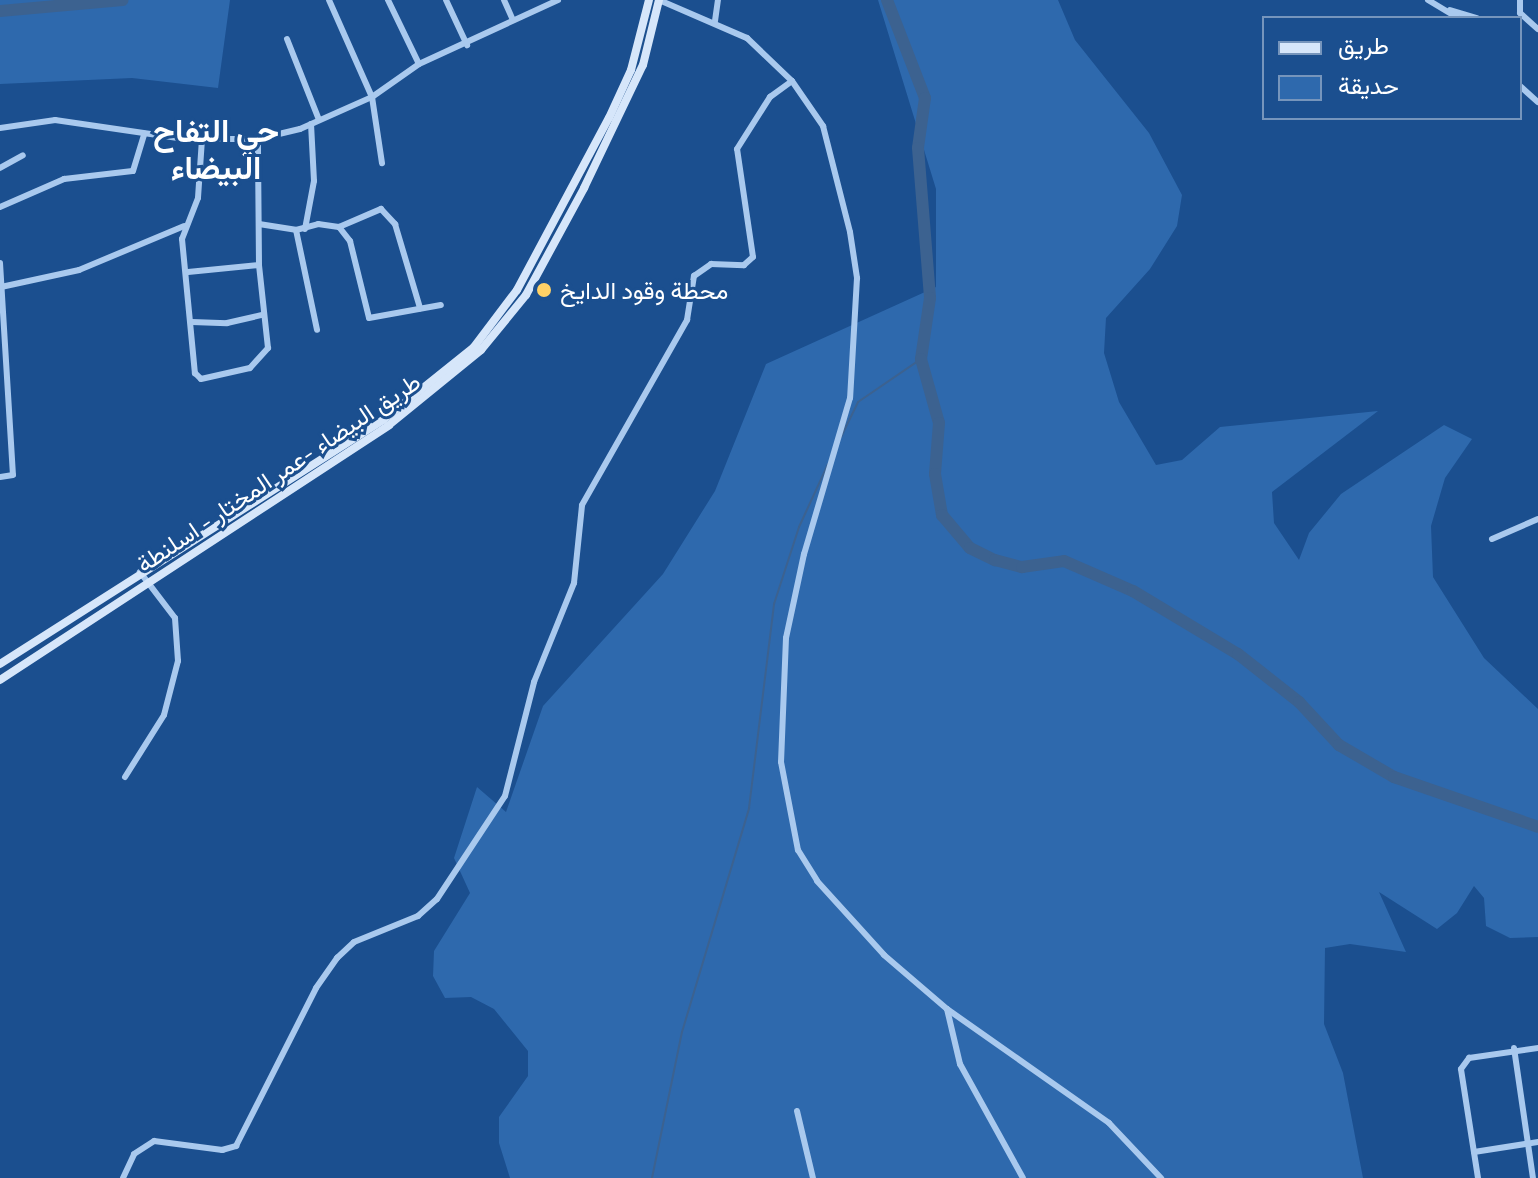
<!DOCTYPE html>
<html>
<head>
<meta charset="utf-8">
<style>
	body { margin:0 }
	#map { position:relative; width:1538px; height:1178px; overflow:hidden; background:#1b4f8f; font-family:"Exo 2",Vazirmatn,sans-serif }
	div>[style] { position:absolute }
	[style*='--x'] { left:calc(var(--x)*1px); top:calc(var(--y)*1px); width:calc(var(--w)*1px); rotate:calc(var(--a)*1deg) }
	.green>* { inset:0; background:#2e69ad }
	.stream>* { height:2px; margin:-1px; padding:0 1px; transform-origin:1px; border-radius:1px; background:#3c6290 }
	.river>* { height:12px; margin:-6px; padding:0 6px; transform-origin:6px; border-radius:6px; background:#3c6290 }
	.street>* { height:6px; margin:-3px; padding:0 3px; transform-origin:3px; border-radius:3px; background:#a9c9ee }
	.secondary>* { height:8px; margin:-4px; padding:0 4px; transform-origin:4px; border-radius:4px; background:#d6e6fa }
	.dots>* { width:22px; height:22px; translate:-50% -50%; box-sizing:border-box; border:4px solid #1b4f8f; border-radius:50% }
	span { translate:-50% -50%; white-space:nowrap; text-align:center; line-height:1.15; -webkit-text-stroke:6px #1b4f8f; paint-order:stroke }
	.poi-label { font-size:24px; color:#fff }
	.left { translate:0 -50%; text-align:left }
	.street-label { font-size:24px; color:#fff }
	.district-label { font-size:32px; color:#fff; font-weight:700 }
	.legend { position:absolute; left:1262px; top:16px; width:260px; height:104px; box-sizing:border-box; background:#1b4f8f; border:2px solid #7695bc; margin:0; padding:10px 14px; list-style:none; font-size:24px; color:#fff }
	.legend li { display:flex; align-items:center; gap:16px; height:40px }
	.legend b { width:40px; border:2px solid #7695bc }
</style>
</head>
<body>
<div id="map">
	<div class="green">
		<i style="clip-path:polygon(0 0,230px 0,218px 88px,132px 78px,0 84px)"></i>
		<i style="clip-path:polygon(878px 0,1058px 0,1075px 40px,1149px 133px,1182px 195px,1177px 226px,1150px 269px,1106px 318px,1104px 353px,1119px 402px,1156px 465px,1182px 460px,1220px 427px,1378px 411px,1272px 492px,1274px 523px,1299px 560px,1309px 533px,1341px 494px,1444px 425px,1472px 439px,1445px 478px,1431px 526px,1433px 577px,1484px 658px,1538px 709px,1538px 937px,1510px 938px,1486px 926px,1484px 898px,1474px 886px,1457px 913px,1437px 929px,1379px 892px,1406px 952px,1350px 944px,1325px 948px,1324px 1024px,1343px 1073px,1363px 1178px,510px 1178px,499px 1143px,499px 1117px,528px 1076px,528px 1051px,494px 1009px,471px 997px,445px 998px,433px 976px,434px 951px,470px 893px,454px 858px,477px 787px,506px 812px,543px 706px,663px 574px,715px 491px,766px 364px,936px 287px,936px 189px)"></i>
	</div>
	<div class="stream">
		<i style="--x:841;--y:437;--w:39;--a:-64"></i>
		<i style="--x:858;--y:402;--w:76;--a:-34.3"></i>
		<i style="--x:652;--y:1178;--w:149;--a:-78.4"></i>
		<i style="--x:682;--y:1032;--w:234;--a:-73.3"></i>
		<i style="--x:749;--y:808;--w:206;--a:-83"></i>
		<i style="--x:774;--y:604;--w:81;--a:-72"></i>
		<i style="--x:799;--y:527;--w:69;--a:-65.3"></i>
	</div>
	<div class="river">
		<i style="--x:887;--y:0;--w:105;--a:68.8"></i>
		<i style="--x:925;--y:98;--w:50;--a:98"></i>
		<i style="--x:918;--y:148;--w:150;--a:85.4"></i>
		<i style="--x:930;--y:298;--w:62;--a:98.4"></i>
		<i style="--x:921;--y:359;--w:66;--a:74.3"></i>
		<i style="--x:939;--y:423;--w:51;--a:94.5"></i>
		<i style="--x:935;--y:474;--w:42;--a:80.3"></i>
		<i style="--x:942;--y:515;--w:43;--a:49.7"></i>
		<i style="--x:970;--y:548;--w:28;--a:26"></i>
		<i style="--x:995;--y:560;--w:28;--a:15"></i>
		<i style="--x:1022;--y:567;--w:42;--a:-8.1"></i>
		<i style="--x:1064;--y:561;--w:75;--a:23.5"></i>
		<i style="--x:1133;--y:591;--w:122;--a:31"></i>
		<i style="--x:1238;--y:654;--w:78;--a:38.2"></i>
		<i style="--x:1299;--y:702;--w:59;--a:47.1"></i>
		<i style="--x:1339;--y:745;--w:64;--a:30.2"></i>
		<i style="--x:1394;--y:777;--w:152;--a:19.1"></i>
		<i style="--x:0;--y:11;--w:123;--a:-5.1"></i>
	</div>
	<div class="street">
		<i style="--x:329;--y:0;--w:106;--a:66.1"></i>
		<i style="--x:372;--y:97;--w:67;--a:81.4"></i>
		<i style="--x:388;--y:0;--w:71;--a:64.2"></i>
		<i style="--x:446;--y:0;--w:50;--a:65"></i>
		<i style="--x:504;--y:0;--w:22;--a:66"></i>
		<i style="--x:659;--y:0;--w:96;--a:23.4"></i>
		<i style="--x:747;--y:38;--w:62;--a:43.7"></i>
		<i style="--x:792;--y:81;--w:55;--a:55.4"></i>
		<i style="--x:823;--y:126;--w:109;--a:75.7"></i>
		<i style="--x:850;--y:232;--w:47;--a:81.3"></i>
		<i style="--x:857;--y:278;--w:120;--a:93.3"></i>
		<i style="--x:850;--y:398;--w:163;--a:106.4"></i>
		<i style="--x:804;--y:554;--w:86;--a:102.1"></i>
		<i style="--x:786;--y:638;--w:124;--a:92.3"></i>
		<i style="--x:781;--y:762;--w:90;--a:79.1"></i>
		<i style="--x:798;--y:850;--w:36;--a:58"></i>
		<i style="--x:817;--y:881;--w:100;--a:47.8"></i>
		<i style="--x:884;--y:955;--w:83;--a:40.6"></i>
		<i style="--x:947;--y:1009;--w:198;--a:35.1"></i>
		<i style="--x:1109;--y:1123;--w:76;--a:46.6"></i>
		<i style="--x:1428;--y:0;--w:35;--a:31"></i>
		<i style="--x:1520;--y:0;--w:13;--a:90"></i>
		<i style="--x:1520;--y:13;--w:24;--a:42"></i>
		<i style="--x:1450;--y:10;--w:28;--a:17"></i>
		<i style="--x:715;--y:21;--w:21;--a:-82"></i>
		<i style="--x:287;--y:39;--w:87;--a:68.4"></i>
		<i style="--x:1520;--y:86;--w:24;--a:42"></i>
		<i style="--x:0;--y:128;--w:56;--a:-8.3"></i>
		<i style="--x:55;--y:120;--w:131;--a:8.3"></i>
		<i style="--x:185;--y:139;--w:73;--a:0"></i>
		<i style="--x:258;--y:139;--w:43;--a:-13.4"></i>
		<i style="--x:300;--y:129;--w:79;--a:-24"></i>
		<i style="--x:372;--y:97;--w:57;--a:-35.1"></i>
		<i style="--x:419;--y:64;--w:153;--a:-24.7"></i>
		<i style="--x:202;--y:139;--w:59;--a:93.9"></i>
		<i style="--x:198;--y:198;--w:44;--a:111.3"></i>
		<i style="--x:182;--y:239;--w:135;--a:84.5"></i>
		<i style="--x:195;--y:373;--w:8;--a:45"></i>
		<i style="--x:201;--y:379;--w:50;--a:-12.7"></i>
		<i style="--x:250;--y:368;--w:27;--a:-48"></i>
		<i style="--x:268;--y:348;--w:83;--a:-96.2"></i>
		<i style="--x:259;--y:265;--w:126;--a:-90.5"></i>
		<i style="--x:0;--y:168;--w:26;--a:-29"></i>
		<i style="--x:0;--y:207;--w:70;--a:-23.6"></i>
		<i style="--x:64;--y:179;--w:69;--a:-6.6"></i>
		<i style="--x:133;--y:171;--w:39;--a:-73"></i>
		<i style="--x:259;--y:224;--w:37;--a:9"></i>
		<i style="--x:296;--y:230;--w:23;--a:-15"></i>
		<i style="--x:318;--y:224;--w:21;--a:8"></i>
		<i style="--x:339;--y:227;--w:46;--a:-23.2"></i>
		<i style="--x:381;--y:209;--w:21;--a:47"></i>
		<i style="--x:395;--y:224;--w:88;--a:73.4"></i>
		<i style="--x:339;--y:227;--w:18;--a:52"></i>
		<i style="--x:350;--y:241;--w:79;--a:76.1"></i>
		<i style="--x:369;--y:318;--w:73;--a:-10.2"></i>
		<i style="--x:305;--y:229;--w:49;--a:-79.4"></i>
		<i style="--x:314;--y:181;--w:57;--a:-93"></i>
		<i style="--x:296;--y:230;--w:102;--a:78.1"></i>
		<i style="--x:0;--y:263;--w:212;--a:86.5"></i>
		<i style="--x:13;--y:475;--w:13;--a:171"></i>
		<i style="--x:188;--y:272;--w:71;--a:-5.6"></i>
		<i style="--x:1;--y:287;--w:80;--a:-12.3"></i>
		<i style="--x:79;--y:270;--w:114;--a:-22.7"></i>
		<i style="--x:192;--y:322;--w:35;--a:2"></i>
		<i style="--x:227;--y:323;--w:37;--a:-13"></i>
		<i style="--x:1492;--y:539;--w:50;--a:-23.5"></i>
		<i style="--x:125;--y:777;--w:73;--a:-57.8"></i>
		<i style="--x:164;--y:715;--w:56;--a:-75.5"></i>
		<i style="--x:178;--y:661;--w:43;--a:-94"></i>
		<i style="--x:175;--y:618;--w:58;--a:-127.3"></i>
		<i style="--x:947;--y:1009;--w:57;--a:76.7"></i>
		<i style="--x:960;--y:1064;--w:130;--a:61.1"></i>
		<i style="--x:1514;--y:1048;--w:131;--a:81.7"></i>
		<i style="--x:797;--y:1111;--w:69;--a:76.6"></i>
		<i style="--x:1474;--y:1152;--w:65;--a:-8.9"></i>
		<i style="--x:123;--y:1178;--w:26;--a:-65"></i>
		<i style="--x:134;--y:1154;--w:24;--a:-33"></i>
		<i style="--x:154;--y:1141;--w:69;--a:7.5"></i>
		<i style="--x:222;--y:1150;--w:15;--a:-16"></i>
		<i style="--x:236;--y:1146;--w:177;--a:-63.1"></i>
		<i style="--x:316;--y:988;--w:37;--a:-55"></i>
		<i style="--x:337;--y:958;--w:23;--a:-43"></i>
		<i style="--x:354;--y:942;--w:69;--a:-22.1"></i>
		<i style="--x:418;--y:916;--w:25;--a:-42"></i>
		<i style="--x:437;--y:899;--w:123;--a:-56.6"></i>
		<i style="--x:505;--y:796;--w:118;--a:-75.7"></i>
		<i style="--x:534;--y:682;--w:107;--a:-68"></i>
		<i style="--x:574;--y:583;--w:78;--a:-84.1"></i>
		<i style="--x:582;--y:505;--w:213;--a:-60.4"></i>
		<i style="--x:687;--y:320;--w:45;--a:-81"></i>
		<i style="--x:694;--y:276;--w:21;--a:-35"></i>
		<i style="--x:711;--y:264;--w:33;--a:2"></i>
		<i style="--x:744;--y:265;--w:12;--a:-42"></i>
		<i style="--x:753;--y:257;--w:109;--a:-98.4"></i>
		<i style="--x:737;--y:149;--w:62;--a:-57.6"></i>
		<i style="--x:770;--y:97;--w:27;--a:-36"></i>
		<i style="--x:1478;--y:1178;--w:110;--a:-98.9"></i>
		<i style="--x:1461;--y:1069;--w:14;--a:-54"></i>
		<i style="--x:1469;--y:1058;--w:70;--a:-8.2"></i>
	</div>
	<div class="secondary">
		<i style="--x:0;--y:664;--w:454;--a:-32.5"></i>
		<i style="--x:383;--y:420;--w:117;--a:-38.7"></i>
		<i style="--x:474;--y:347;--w:71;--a:-53"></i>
		<i style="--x:517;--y:290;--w:195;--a:-61.9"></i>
		<i style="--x:609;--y:118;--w:53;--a:-65.4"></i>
		<i style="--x:631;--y:70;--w:72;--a:-75.6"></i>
		<i style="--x:0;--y:680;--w:465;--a:-33.2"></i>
		<i style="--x:389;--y:425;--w:119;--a:-39.2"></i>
		<i style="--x:481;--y:350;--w:71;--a:-50.7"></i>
		<i style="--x:526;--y:295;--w:122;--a:-61.5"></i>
		<i style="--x:584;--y:188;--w:136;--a:-64.4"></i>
		<i style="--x:643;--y:65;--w:67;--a:-76.2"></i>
	</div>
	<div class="dots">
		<i style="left:544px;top:290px;background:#ffd166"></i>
	</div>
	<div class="poi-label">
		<span class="left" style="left:560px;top:290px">محطة وقود الدايخ</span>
	</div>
	<div class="street-label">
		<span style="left:278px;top:472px;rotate:-34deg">طريق البيضاء -عمر المختار - اسلنطة</span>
	</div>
	<div class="district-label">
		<span style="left:216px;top:148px">حي التفاح<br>البيضاء</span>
	</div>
	<ul class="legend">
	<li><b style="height:10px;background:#d6e6fa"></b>طريق</li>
	<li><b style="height:22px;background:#2e69ad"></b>حديقة</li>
	</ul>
</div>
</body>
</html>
